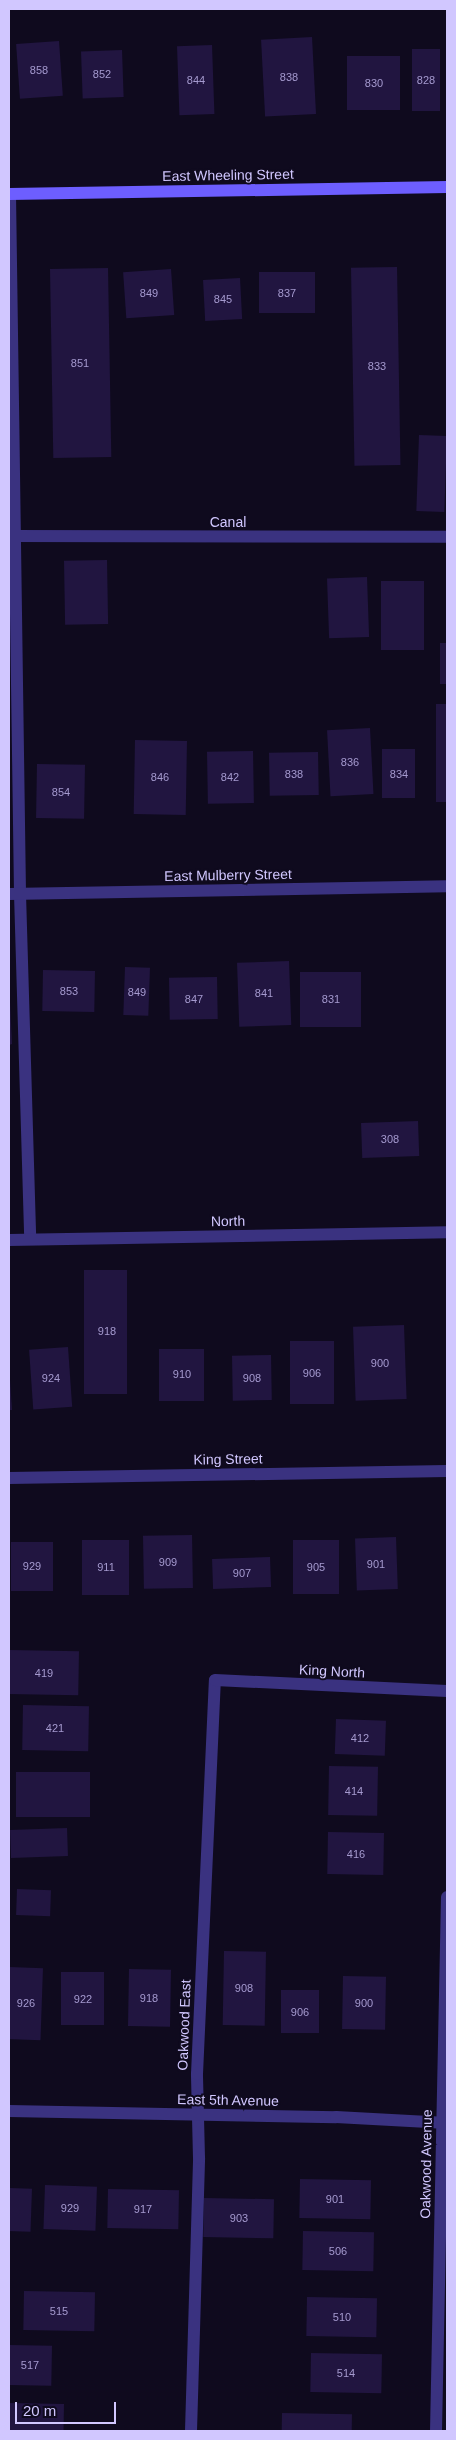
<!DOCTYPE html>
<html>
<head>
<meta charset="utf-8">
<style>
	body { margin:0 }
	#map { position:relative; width:456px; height:2440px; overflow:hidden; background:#0f0a1e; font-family:Arial,sans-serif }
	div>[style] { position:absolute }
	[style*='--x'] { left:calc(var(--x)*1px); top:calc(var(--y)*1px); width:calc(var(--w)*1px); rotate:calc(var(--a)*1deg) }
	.building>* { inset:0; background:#211540; transform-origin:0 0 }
	.lane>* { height:12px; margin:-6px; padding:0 6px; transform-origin:6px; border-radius:6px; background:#3a3280 }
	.street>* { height:12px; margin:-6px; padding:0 6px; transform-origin:6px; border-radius:6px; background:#3a3280 }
	.secondary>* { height:12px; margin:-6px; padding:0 6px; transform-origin:6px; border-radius:6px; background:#6d5eff }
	span { translate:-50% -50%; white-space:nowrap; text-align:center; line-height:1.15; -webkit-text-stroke:4px #0f0a1e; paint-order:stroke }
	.number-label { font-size:11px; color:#a59acf }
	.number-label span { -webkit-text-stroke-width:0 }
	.street-label { font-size:14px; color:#d1c7ff }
	.frame { position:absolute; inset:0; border:10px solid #d1c7ff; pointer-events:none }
	.scale { position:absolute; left:15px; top:2402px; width:101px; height:22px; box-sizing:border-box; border:2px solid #d1c7ff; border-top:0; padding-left:6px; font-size:15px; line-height:18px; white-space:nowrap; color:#d1c7ff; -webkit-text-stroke:4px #0f0a1e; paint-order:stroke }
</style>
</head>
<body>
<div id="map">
	<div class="building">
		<i style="left:312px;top:37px;width:77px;height:51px;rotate:87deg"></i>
		<i style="left:59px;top:41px;width:55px;height:43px;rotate:86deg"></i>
		<i style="left:212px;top:45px;width:69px;height:35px;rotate:88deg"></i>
		<i style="left:412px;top:49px;width:28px;height:62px"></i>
		<i style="left:122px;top:50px;width:47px;height:41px;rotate:88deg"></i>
		<i style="left:347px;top:56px;width:53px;height:54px"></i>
		<i style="left:397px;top:267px;width:198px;height:46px;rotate:89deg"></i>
		<i style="left:108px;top:268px;width:189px;height:58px;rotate:89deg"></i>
		<i style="left:171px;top:269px;width:46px;height:48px;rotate:86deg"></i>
		<i style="left:259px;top:272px;width:56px;height:41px"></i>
		<i style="left:240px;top:278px;width:41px;height:37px;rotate:87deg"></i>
		<i style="left:419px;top:435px;width:28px;height:76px;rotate:2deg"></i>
		<i style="left:107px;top:560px;width:64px;height:43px;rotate:89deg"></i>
		<i style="left:367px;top:577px;width:60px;height:40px;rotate:88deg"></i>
		<i style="left:381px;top:581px;width:43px;height:69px"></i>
		<i style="left:440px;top:643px;width:7px;height:41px"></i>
		<i style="left:436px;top:704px;width:11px;height:98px"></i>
		<i style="left:370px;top:728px;width:66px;height:43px;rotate:87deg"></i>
		<i style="left:135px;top:740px;width:52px;height:74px;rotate:1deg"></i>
		<i style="left:415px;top:749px;width:49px;height:33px;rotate:90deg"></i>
		<i style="left:253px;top:751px;width:52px;height:46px;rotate:89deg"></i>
		<i style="left:318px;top:752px;width:43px;height:49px;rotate:89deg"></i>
		<i style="left:37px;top:764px;width:48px;height:54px;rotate:1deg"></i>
		<i style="left:289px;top:961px;width:64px;height:52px;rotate:88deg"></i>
		<i style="left:125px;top:967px;width:25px;height:48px;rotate:2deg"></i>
		<i style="left:43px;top:970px;width:52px;height:41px;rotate:1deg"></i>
		<i style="left:300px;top:972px;width:61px;height:55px"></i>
		<i style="left:217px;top:977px;width:42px;height:48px;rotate:89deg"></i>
		<i style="clip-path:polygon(9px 1002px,10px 1002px,12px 1044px,9px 1045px)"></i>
		<i style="left:418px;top:1121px;width:35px;height:57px;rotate:88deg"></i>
		<i style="left:84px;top:1270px;width:43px;height:124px"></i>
		<i style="left:404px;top:1325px;width:74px;height:51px;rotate:88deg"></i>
		<i style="left:290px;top:1341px;width:44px;height:63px"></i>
		<i style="left:68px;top:1347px;width:60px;height:39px;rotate:86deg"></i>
		<i style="left:159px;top:1349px;width:45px;height:52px"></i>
		<i style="left:271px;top:1355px;width:45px;height:39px;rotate:89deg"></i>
		<i style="clip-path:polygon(9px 1380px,10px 1380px,12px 1410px,9px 1410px)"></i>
		<i style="left:192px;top:1535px;width:53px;height:49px;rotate:89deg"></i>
		<i style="left:396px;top:1537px;width:52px;height:41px;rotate:88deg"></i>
		<i style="left:82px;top:1540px;width:47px;height:55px"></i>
		<i style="left:293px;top:1540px;width:46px;height:54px"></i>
		<i style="left:11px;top:1542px;width:42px;height:49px"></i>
		<i style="left:270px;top:1557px;width:30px;height:58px;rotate:88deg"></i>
		<i style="left:9px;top:1650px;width:70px;height:44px;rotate:1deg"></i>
		<i style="left:23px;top:1705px;width:66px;height:45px;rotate:1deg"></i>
		<i style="left:336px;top:1719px;width:50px;height:35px;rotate:2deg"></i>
		<i style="left:329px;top:1766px;width:49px;height:49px;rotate:1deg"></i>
		<i style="left:16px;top:1772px;width:74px;height:45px"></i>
		<i style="left:67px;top:1828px;width:28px;height:57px;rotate:88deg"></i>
		<i style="left:328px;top:1832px;width:56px;height:42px;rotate:1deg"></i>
		<i style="left:17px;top:1889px;width:34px;height:26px;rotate:2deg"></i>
		<i style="left:224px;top:1951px;width:42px;height:74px;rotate:1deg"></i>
		<i style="left:9px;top:1967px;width:34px;height:72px;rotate:2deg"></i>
		<i style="left:129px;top:1969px;width:42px;height:57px;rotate:1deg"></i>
		<i style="left:61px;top:1972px;width:43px;height:53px"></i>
		<i style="left:343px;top:1976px;width:43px;height:53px;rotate:1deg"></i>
		<i style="left:319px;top:1990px;width:43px;height:38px;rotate:90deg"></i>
		<i style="left:300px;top:2179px;width:71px;height:39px;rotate:1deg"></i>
		<i style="left:45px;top:2185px;width:52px;height:44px;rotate:2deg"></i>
		<i style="left:9px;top:2188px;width:23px;height:43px;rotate:2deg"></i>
		<i style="left:108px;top:2189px;width:71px;height:39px;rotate:1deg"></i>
		<i style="left:204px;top:2198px;width:70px;height:39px;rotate:1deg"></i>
		<i style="left:303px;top:2231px;width:71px;height:39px;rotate:1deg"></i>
		<i style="left:24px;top:2291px;width:71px;height:39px;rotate:1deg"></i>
		<i style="left:307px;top:2297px;width:70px;height:39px;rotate:1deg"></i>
		<i style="left:9px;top:2345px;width:43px;height:40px;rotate:1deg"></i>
		<i style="left:311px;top:2353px;width:71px;height:39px;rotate:1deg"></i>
		<i style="left:9px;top:2403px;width:55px;height:28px;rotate:1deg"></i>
		<i style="left:282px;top:2413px;width:70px;height:18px;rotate:1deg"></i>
	</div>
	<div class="lane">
		<i style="--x:10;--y:194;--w:700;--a:89.18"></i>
		<i style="--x:20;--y:894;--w:345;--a:88.3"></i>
		<i style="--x:10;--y:536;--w:437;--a:0.1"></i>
		<i style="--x:9;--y:1240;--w:438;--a:-1"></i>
		<i style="--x:191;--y:2431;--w:273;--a:-88.3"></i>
		<i style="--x:199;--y:2158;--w:84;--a:-91.4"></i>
		<i style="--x:197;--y:2074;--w:394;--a:-87.4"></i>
		<i style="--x:215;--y:1680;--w:232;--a:2.7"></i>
	</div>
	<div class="street">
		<i style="--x:9;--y:894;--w:438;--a:-1"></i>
		<i style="--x:9;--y:1478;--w:438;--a:-0.9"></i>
		<i style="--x:9;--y:2111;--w:327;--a:1.1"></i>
		<i style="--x:336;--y:2117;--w:111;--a:3.1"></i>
		<i style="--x:436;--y:2431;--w:534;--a:-88.82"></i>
	</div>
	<div class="secondary">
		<i style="--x:9;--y:194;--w:438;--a:-0.9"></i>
	</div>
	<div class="number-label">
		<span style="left:39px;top:70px">858</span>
		<span style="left:102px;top:74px">852</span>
		<span style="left:289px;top:77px">838</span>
		<span style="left:196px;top:80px">844</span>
		<span style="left:426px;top:80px">828</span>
		<span style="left:374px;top:83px">830</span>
		<span style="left:149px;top:293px">849</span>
		<span style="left:287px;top:293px">837</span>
		<span style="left:223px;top:299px">845</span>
		<span style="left:80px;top:363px">851</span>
		<span style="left:377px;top:366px">833</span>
		<span style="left:350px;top:762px">836</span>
		<span style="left:294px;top:774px">838</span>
		<span style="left:399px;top:774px">834</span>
		<span style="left:160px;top:777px">846</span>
		<span style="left:230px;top:777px">842</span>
		<span style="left:61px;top:792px">854</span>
		<span style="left:69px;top:991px">853</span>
		<span style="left:137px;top:992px">849</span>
		<span style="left:264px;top:993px">841</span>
		<span style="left:194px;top:999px">847</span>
		<span style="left:331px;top:999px">831</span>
		<span style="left:390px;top:1139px">308</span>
		<span style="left:107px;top:1331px">918</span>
		<span style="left:380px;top:1363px">900</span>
		<span style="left:312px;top:1373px">906</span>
		<span style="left:182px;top:1374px">910</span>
		<span style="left:51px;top:1378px">924</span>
		<span style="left:252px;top:1378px">908</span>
		<span style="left:168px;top:1562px">909</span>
		<span style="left:376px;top:1564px">901</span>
		<span style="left:32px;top:1566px">929</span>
		<span style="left:106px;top:1567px">911</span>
		<span style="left:316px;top:1567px">905</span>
		<span style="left:242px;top:1573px">907</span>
		<span style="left:44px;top:1673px">419</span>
		<span style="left:55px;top:1728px">421</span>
		<span style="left:360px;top:1738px">412</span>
		<span style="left:354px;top:1791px">414</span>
		<span style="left:356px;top:1854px">416</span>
		<span style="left:244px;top:1988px">908</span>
		<span style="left:149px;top:1998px">918</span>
		<span style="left:83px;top:1999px">922</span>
		<span style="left:26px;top:2003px">926</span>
		<span style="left:364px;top:2003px">900</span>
		<span style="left:300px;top:2012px">906</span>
		<span style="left:335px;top:2199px">901</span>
		<span style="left:70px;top:2208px">929</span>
		<span style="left:143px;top:2209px">917</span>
		<span style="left:239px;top:2218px">903</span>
		<span style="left:338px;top:2251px">506</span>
		<span style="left:59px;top:2311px">515</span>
		<span style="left:342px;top:2317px">510</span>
		<span style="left:30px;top:2365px">517</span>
		<span style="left:346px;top:2373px">514</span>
	</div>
	<div class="street-label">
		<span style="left:228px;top:175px;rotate:-1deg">East Wheeling Street</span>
		<span style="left:228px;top:522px">Canal</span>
		<span style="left:228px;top:875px;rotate:-1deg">East Mulberry Street</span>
		<span style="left:228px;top:1221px;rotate:-1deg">North</span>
		<span style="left:228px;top:1459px;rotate:-1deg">King Street</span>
		<span style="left:332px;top:1671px;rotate:3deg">King North</span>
		<span style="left:184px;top:2025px;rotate:-88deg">Oakwood East</span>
		<span style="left:228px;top:2100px;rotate:1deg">East 5th Avenue</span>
		<span style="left:426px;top:2164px;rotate:-89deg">Oakwood Avenue</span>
	</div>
	<div class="frame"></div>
	<div class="scale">20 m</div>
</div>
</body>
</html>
